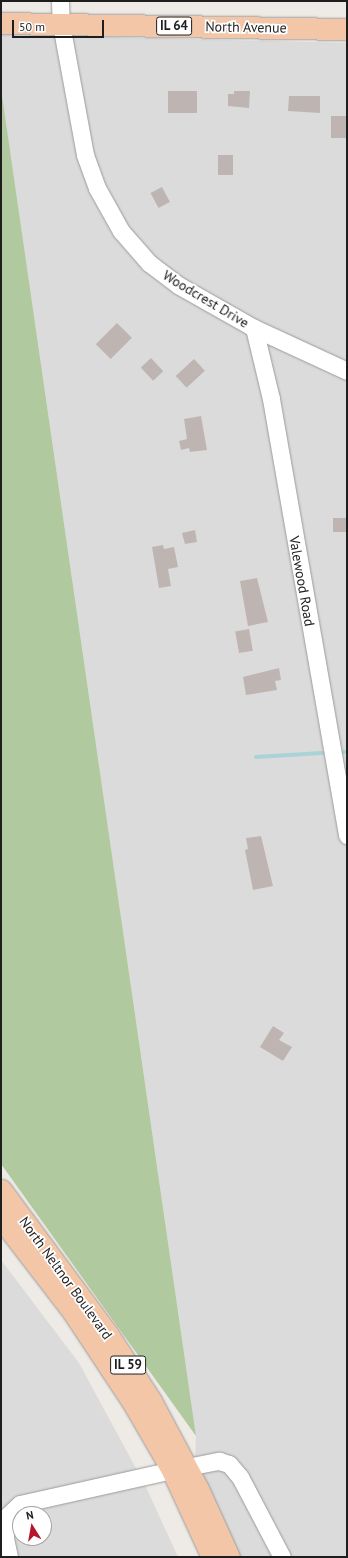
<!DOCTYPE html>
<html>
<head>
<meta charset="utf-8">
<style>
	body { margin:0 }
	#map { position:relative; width:348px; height:1558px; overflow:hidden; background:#eeeae5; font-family:"PT Sans",sans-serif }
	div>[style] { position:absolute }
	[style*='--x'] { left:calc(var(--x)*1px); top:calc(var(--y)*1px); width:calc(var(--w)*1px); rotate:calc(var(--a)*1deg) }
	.residential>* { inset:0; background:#dcdbdb }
	.forest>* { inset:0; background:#b1c99e }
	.stream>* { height:3.5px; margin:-1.75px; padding:0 1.75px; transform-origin:1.75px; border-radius:1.75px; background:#aad3d7 }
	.building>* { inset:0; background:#beb5b2; transform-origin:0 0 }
	.roads { filter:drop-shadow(0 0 1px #9b9b9b) drop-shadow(0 0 1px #9b9b9b) }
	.minor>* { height:17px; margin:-8.5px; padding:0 8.5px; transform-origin:8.5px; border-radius:8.5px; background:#fff }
	.major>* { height:21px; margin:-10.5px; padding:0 10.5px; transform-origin:10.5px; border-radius:10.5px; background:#f2c6a6 }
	span { translate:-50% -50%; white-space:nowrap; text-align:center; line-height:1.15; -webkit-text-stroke:3.5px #fff; paint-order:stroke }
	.shield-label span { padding:1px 3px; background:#fff; border:1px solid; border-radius:3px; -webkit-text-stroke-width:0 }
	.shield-label { font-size:13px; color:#1e1e1e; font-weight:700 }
	.street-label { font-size:14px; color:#1e1e1e }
	.frame { position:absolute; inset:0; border:2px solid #1e1e1e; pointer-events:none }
	.north { position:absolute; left:12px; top:1506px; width:40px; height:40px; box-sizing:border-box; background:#fff; border:1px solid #a5a5a5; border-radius:50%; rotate:349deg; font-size:11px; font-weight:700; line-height:16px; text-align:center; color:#1e1e1e }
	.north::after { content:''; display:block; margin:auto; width:14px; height:18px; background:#b6152d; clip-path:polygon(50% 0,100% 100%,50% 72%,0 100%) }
	.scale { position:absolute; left:12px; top:20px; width:92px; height:18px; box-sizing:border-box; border:2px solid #1e1e1e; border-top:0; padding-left:5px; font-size:12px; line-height:14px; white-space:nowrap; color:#1e1e1e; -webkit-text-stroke:3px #fff; paint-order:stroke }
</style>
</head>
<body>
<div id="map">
	<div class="residential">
		<i style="clip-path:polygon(1px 34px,347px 43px,347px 1557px,240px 1557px,195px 1456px,196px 1436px,1px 88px)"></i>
		<i style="clip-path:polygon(evenodd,1px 1260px,79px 1363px,145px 1485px,178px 1557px,1px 1557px,1px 1260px,20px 1514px,44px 1514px,44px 1538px,20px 1538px,20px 1514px)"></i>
	</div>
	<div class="forest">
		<i style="clip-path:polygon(1px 88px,196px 1436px,1px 1164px)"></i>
	</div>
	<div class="stream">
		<i style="--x:338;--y:752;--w:9;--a:0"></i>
		<i style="--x:256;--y:757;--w:66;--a:-3.5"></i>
	</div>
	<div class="building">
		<i style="left:168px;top:91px;width:29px;height:22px"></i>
		<i style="clip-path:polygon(234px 91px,250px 91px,249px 108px,228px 106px,228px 94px,234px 94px)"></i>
		<i style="clip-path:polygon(289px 96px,320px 96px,320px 113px,288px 111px)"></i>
		<i style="left:331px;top:116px;width:16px;height:22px"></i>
		<i style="left:218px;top:155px;width:15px;height:20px"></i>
		<i style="left:162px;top:187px;width:17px;height:13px;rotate:62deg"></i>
		<i style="left:117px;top:323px;width:21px;height:30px;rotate:45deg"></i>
		<i style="left:151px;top:358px;width:18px;height:14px;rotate:47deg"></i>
		<i style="left:194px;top:359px;width:16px;height:25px;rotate:47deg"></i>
		<i style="clip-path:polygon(201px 416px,207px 450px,190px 452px,189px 448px,181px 450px,179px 441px,187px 439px,184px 419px)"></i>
		<i style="left:347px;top:518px;width:14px;height:14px;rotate:90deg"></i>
		<i style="clip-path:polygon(195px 530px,197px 542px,185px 544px,182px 533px)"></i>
		<i style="clip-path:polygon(163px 545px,164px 549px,174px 547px,178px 567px,168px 569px,171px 586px,159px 588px,152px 547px)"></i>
		<i style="clip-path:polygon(257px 578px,268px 622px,248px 626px,240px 581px)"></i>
		<i style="left:249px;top:629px;width:22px;height:14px;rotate:80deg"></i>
		<i style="clip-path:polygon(279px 668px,281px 680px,275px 681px,277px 690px,246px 695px,243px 677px)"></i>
		<i style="clip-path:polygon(261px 836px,273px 886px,253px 890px,245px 850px,248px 849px,246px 838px)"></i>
		<i style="clip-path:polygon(273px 1026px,284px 1033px,279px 1040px,292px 1047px,283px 1061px,260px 1047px)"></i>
	</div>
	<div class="roads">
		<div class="minor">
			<i style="--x:60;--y:1;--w:23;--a:88"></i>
			<i style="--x:61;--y:24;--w:133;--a:79.6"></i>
			<i style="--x:85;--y:155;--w:35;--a:70"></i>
			<i style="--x:97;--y:188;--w:49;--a:60.8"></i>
			<i style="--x:121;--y:231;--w:43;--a:48.8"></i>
			<i style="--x:149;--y:263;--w:36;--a:37"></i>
			<i style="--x:178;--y:285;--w:87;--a:29.5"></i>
			<i style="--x:254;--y:328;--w:102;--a:24.8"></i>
			<i style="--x:254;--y:328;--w:73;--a:76.5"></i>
			<i style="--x:271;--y:399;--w:443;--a:80.1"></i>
			<i style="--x:187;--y:1467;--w:33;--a:-11"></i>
			<i style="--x:219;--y:1461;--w:10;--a:17"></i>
			<i style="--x:229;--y:1464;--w:17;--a:50"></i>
			<i style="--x:240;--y:1477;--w:90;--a:62.3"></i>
			<i style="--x:9;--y:1557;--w:19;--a:-102"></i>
			<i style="--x:5;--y:1538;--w:21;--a:-87"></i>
			<i style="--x:6;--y:1517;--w:19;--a:-43"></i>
			<i style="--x:20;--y:1504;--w:156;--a:-12.6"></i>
		</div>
		<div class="major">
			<i style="--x:1;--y:23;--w:346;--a:1"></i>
			<i style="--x:1;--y:1190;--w:178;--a:53.5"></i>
			<i style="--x:107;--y:1333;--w:81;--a:57.1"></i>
			<i style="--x:151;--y:1401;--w:100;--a:61.9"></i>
			<i style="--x:198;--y:1489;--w:75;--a:65.5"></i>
			<i style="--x:1;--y:1218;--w:118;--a:52.5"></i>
			<i style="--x:73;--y:1312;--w:107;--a:56.5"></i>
			<i style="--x:132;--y:1401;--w:80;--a:59.9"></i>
			<i style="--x:172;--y:1470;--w:96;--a:65.3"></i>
		</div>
	</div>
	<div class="shield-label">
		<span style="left:174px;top:26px">IL 64</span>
		<span style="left:128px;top:1365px">IL 59</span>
	</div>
	<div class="street-label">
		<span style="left:246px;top:27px;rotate:1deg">North Avenue</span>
		<span style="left:206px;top:299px;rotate:31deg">Woodcrest Drive</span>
		<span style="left:302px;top:581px;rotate:80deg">Valewood Road</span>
		<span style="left:66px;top:1278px;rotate:54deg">North Neltnor Boulevard</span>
	</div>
	<div class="frame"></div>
	<div class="north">N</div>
	<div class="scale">50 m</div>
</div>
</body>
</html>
